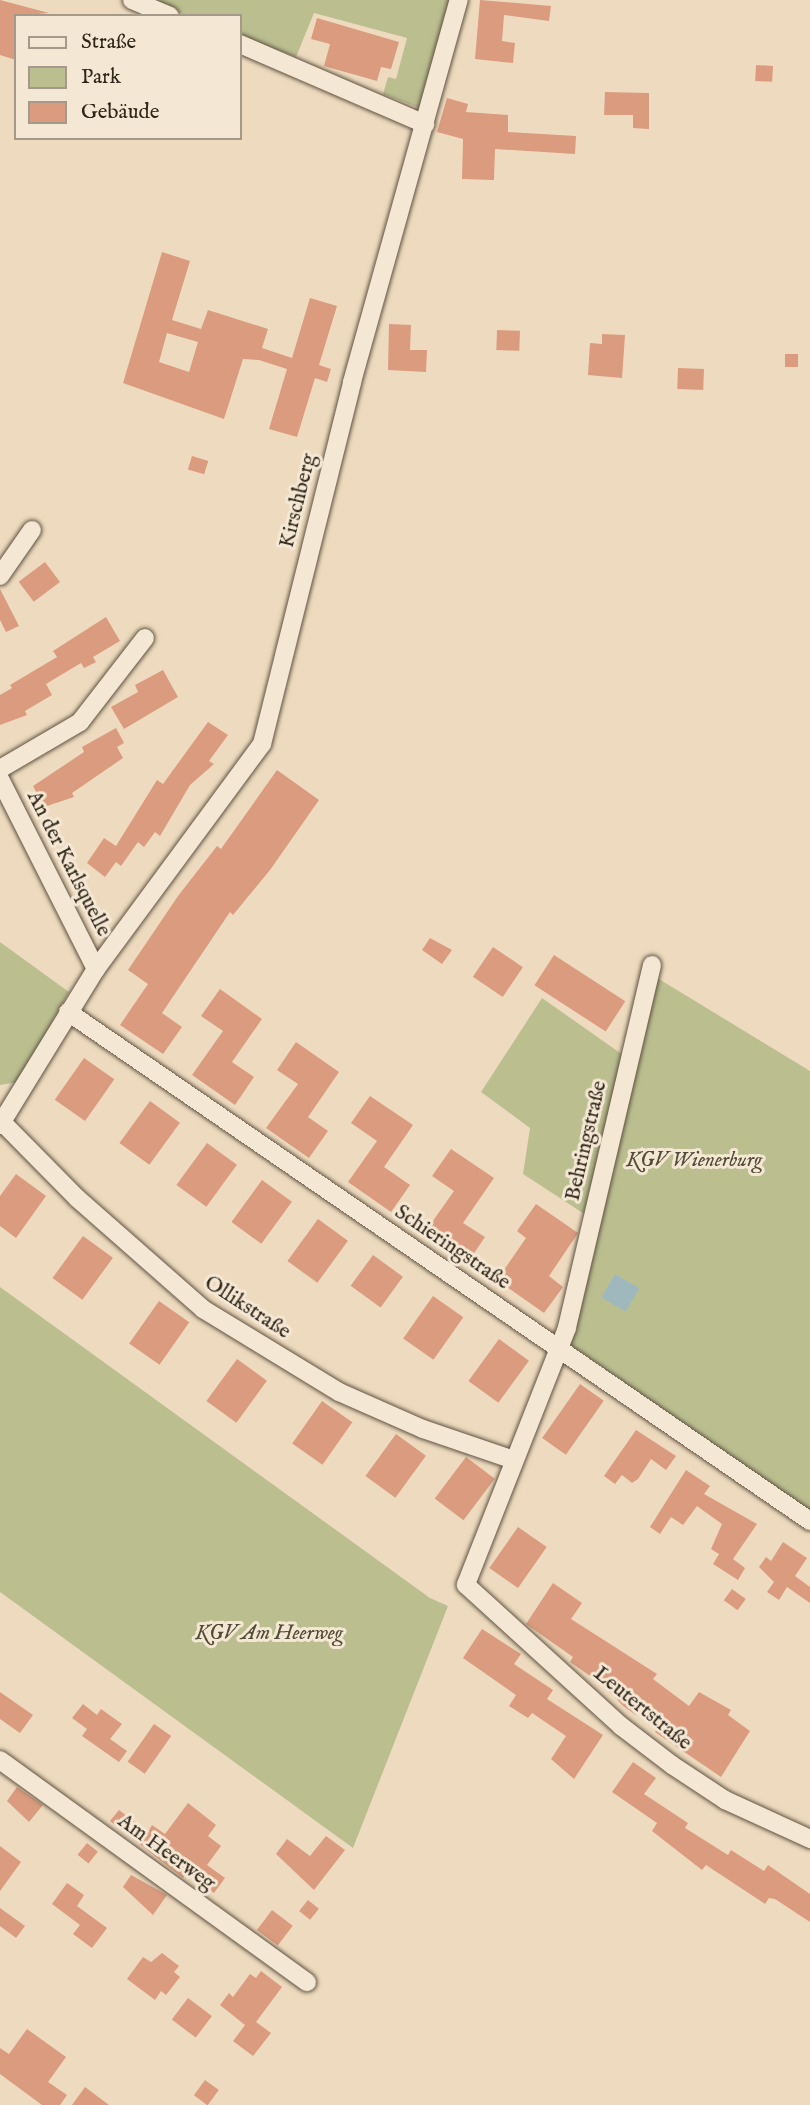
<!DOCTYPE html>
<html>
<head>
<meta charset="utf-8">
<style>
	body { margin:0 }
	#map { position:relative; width:810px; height:2105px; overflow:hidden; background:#eedbbf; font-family:"IM FELL English",serif }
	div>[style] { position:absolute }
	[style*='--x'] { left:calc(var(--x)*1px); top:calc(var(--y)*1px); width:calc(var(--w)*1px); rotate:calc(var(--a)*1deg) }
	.green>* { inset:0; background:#bbbf90 }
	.water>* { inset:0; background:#9fb8bd; transform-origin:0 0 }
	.building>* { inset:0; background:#da9b7e; transform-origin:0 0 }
	.roads { filter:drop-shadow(0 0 2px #5f5242) drop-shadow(0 0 2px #5f5242) }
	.minor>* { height:18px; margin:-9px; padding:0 9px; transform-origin:9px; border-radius:9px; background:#f4e8d5 }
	span { translate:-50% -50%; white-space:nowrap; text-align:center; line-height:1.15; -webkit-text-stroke:6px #f4e8d5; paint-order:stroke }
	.street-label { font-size:21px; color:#2f2518 }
	.park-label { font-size:21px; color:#524c36; font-style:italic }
	.legend { position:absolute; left:14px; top:14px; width:228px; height:126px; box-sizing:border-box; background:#f4e8d5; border:2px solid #a59a89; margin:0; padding:9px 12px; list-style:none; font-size:21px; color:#2f2518 }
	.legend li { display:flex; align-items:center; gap:14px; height:35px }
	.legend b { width:35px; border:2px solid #a59a89 }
</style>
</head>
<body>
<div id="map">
	<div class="green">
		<i style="clip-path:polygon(147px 0,452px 0,425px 110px,383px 94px,388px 77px,396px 79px,407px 38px,314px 13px,296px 57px,240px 36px,240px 16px,188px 16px)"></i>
		<i style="clip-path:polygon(0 942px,69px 992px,18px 1082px,0 1085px)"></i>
		<i style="clip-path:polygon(654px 976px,810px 1071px,810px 1511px,569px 1344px,595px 1221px,523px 1174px,530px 1128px,481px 1092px,542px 998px,633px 1062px)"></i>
		<i style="clip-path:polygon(0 1287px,430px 1598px,448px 1606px,353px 1848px,0 1592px)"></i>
	</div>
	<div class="water">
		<i style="left:615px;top:1274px;width:28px;height:27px;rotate:30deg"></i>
	</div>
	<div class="building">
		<i style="clip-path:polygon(0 0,49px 13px,16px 16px,16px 60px,0 55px)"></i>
		<i style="clip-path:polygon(480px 0,551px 6px,549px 21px,504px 15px,502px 41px,515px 43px,513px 63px,475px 59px)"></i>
		<i style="clip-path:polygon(317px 18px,399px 42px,391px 69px,381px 67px,377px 81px,324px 66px,330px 44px,311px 39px)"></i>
		<i style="left:756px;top:65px;width:17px;height:16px;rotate:3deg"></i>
		<i style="clip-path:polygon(605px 92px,649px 93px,649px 129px,633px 128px,633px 115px,604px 115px)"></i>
		<i style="clip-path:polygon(447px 98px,468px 104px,466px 112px,508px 115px,508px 132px,576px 136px,575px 154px,495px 149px,494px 180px,462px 179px,463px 139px,437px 132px)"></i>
		<i style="clip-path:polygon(evenodd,162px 252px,190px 261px,172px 320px,201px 329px,208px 310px,268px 329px,262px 348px,292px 358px,310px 298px,337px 306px,319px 365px,331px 369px,327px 382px,315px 378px,297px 437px,269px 429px,287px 369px,259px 360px,243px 359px,224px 419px,123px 383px,162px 252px,167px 333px,198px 342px,189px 372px,159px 362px,167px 333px)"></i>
		<i style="clip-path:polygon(389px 324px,411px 325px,410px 350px,427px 350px,426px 372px,388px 370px)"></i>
		<i style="left:497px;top:330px;width:23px;height:20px;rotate:2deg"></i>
		<i style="clip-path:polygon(602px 334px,625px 335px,622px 378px,588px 375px,590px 343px,602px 344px)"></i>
		<i style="left:785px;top:354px;width:13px;height:13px"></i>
		<i style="left:678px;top:368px;width:26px;height:21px;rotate:2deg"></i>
		<i style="left:192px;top:456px;width:17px;height:14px;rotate:17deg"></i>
		<i style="left:45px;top:562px;width:25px;height:33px;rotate:53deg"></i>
		<i style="clip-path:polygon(0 589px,19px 626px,6px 632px,0 620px)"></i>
		<i style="clip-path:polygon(106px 617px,120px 641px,93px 657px,96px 662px,84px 668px,81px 663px,46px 684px,52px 695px,25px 711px,27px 715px,0 725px,0 695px,12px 688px,10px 685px,57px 657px,53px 651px)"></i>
		<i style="clip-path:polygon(163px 670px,178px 697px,124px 729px,111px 707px,138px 692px,135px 685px)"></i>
		<i style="clip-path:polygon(208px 722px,228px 735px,209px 761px,214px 764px,190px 785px,160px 836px,155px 832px,144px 847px,138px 842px,121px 866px,116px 862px,105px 877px,87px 863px,104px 838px,116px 846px,157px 780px,163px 784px)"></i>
		<i style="clip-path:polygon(116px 728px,124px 743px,117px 747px,123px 758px,72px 793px,74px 797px,44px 807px,33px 786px,84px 752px,82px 747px)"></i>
		<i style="clip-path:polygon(277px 770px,319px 800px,270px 870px,233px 915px,230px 912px,162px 1013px,182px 1027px,163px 1054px,120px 1025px,148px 984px,128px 970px,178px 896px,217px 846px,221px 849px)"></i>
		<i style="clip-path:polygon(430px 938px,452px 950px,442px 964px,422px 950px)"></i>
		<i style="left:493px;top:947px;width:36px;height:36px;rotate:34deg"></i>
		<i style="left:554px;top:955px;width:85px;height:36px;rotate:33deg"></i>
		<i style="clip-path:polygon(220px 989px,262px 1019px,232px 1062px,254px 1077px,235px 1105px,192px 1075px,223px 1031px,201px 1016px)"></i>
		<i style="clip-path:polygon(296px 1042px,339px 1072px,308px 1117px,328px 1131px,309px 1158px,266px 1128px,298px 1084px,277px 1070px)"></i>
		<i style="left:84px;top:1058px;width:37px;height:51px;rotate:35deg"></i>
		<i style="clip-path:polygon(370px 1096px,413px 1125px,384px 1167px,410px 1185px,391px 1212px,348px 1182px,377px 1141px,351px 1123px)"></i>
		<i style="left:150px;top:1101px;width:37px;height:52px;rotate:36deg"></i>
		<i style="left:207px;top:1143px;width:37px;height:52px;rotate:36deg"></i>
		<i style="clip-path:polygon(451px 1149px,494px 1178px,463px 1223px,485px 1237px,466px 1265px,423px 1235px,454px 1191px,432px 1176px)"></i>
		<i style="clip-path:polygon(16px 1174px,46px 1196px,16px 1238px,0 1226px,0 1196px)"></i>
		<i style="left:262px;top:1180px;width:37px;height:52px;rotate:36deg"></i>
		<i style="clip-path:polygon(536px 1204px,578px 1233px,549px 1276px,563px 1287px,544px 1313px,497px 1280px,526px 1238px,517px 1231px)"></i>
		<i style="left:318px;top:1219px;width:37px;height:52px;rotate:36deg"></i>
		<i style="left:83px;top:1236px;width:37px;height:52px;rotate:36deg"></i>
		<i style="left:373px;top:1255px;width:37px;height:38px;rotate:36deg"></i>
		<i style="left:433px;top:1296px;width:37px;height:52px;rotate:35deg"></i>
		<i style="left:159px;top:1301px;width:37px;height:52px;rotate:35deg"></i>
		<i style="left:499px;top:1339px;width:37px;height:52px;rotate:36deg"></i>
		<i style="left:237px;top:1359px;width:37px;height:52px;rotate:36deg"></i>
		<i style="left:580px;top:1384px;width:29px;height:66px;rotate:35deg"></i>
		<i style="left:322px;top:1401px;width:37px;height:52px;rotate:35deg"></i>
		<i style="clip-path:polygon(636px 1430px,676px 1456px,666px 1470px,651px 1459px,638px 1479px,632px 1483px,622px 1475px,615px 1484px,604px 1476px)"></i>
		<i style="left:396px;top:1434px;width:37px;height:52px;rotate:36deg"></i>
		<i style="left:466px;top:1457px;width:36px;height:52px;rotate:37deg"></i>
		<i style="clip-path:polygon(686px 1470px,710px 1486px,704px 1494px,757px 1524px,733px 1559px,745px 1568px,738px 1580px,713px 1564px,719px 1554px,711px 1549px,722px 1524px,697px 1506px,683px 1525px,671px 1517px,660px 1534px,650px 1527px)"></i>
		<i style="left:518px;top:1527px;width:35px;height:50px;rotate:35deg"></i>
		<i style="clip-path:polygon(783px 1542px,807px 1558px,795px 1576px,810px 1587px,810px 1603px,787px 1587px,779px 1600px,767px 1592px,774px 1582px,759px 1567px,766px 1557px,771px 1561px)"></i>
		<i style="clip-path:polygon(553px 1583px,582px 1603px,571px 1619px,657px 1674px,653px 1679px,689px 1706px,699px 1692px,731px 1710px,728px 1715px,750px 1731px,721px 1777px,655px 1732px,662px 1721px,641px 1707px,636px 1715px,623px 1706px,606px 1687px,570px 1662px,573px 1657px,526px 1624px)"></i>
		<i style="left:732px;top:1589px;width:17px;height:14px;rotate:36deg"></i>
		<i style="clip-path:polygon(482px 1629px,521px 1654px,514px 1664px,553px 1690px,547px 1699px,603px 1735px,574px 1779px,551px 1759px,566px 1736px,532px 1713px,528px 1718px,509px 1706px,516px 1695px,463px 1658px)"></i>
		<i style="clip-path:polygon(0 1692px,33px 1715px,20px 1733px,0 1719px)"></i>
		<i style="clip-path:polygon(83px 1704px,97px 1715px,101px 1709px,122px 1724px,110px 1739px,127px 1751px,119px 1762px,82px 1736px,87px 1729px,72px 1718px)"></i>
		<i style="left:154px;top:1724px;width:21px;height:46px;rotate:35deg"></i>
		<i style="clip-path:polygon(633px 1762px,656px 1778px,644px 1794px,688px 1823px,685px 1828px,728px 1855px,731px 1850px,764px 1871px,768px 1865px,810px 1894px,810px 1922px,775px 1899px,769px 1898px,765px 1904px,706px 1865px,702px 1870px,652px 1831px,657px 1823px,612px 1792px)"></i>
		<i style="clip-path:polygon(17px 1787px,43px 1805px,29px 1822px,7px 1801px)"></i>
		<i style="clip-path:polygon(188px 1803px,216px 1825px,208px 1836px,221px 1846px,207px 1865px,225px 1878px,214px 1893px,186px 1873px,183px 1878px,110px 1821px,119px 1810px,148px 1832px,152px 1825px,165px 1834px)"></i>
		<i style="clip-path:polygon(326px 1836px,345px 1850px,314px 1890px,276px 1854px,287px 1839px,310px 1856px)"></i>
		<i style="left:87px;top:1843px;width:14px;height:15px;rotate:39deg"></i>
		<i style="clip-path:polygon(0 1846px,21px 1862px,0 1891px)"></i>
		<i style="clip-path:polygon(131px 1875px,167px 1895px,153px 1915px,123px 1887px)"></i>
		<i style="clip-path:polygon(67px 1883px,84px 1895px,77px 1906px,107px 1928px,92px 1948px,73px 1934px,80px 1925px,52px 1904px)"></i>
		<i style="left:308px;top:1900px;width:14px;height:14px;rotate:39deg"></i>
		<i style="clip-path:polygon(0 1908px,25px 1926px,16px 1938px,0 1926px)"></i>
		<i style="left:272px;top:1910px;width:26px;height:25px;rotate:37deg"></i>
		<i style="clip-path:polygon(162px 1953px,179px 1966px,174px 1972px,180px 1977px,166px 1995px,161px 1991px,155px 2000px,127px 1979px,143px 1957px,151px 1962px)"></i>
		<i style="clip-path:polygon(261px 1971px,282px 1987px,256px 2022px,271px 2033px,253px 2056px,233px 2041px,245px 2025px,220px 2005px,229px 1993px,233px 1997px,250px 1974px,256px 1978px)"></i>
		<i style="left:188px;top:1998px;width:30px;height:27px;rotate:37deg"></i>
		<i style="clip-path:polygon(27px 2029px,66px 2057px,48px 2082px,67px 2095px,60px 2105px,42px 2105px,0 2074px,0 2048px,9px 2054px)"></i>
		<i style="left:205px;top:2080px;width:17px;height:19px;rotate:36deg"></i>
		<i style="clip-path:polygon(85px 2087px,109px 2105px,72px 2105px)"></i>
	</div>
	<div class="roads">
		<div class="minor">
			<i style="--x:132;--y:0;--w:41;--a:22.8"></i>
			<i style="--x:240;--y:44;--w:202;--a:23.4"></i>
			<i style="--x:0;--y:576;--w:56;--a:-55.2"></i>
			<i style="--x:0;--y:769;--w:93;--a:-30.4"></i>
			<i style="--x:80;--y:722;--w:106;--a:-52.3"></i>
			<i style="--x:0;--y:779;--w:213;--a:63.2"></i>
			<i style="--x:652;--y:965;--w:373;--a:103.2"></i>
			<i style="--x:567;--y:1328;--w:276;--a:111.5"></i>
			<i style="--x:466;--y:1585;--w:210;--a:42.3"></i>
			<i style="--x:621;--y:1726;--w:64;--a:37.4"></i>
			<i style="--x:672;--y:1765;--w:64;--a:33.4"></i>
			<i style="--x:725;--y:1800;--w:94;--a:24.6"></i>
			<i style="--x:68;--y:1012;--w:900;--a:34.45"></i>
			<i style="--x:0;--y:1120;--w:111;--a:45.4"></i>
			<i style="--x:78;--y:1199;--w:167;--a:41.3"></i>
			<i style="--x:203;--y:1309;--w:159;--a:31.4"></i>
			<i style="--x:339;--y:1392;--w:92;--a:23.8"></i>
			<i style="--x:423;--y:1429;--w:96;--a:18.8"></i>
			<i style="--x:0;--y:1125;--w:183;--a:-58.4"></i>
			<i style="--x:96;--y:969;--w:280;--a:-53.6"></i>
			<i style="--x:262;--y:744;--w:373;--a:-76"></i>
			<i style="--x:352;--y:382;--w:397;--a:-74.4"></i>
			<i style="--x:0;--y:1760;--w:379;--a:35.9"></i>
		</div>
	</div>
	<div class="street-label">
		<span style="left:299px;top:501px;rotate:-76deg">Kirschberg</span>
		<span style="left:68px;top:864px;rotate:63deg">An der Karlsquelle</span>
		<span style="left:587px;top:1141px;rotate:-77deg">Behringstraße</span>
		<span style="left:452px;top:1248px;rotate:34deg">Schieringstraße</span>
		<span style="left:247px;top:1308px;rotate:33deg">Ollikstraße</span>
		<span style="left:642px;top:1709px;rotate:39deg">Leutertstraße</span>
		<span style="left:166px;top:1853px;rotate:36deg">Am Heerweg</span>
	</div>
	<div class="park-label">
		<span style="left:694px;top:1161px">KGV Wienerburg</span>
		<span style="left:269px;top:1634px">KGV Am Heerweg</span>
	</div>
	<ul class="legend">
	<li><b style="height:9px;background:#f4e8d5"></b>Straße</li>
	<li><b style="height:19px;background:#bbbf90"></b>Park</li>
	<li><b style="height:19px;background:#da9b7e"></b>Gebäude</li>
	</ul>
</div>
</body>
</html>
